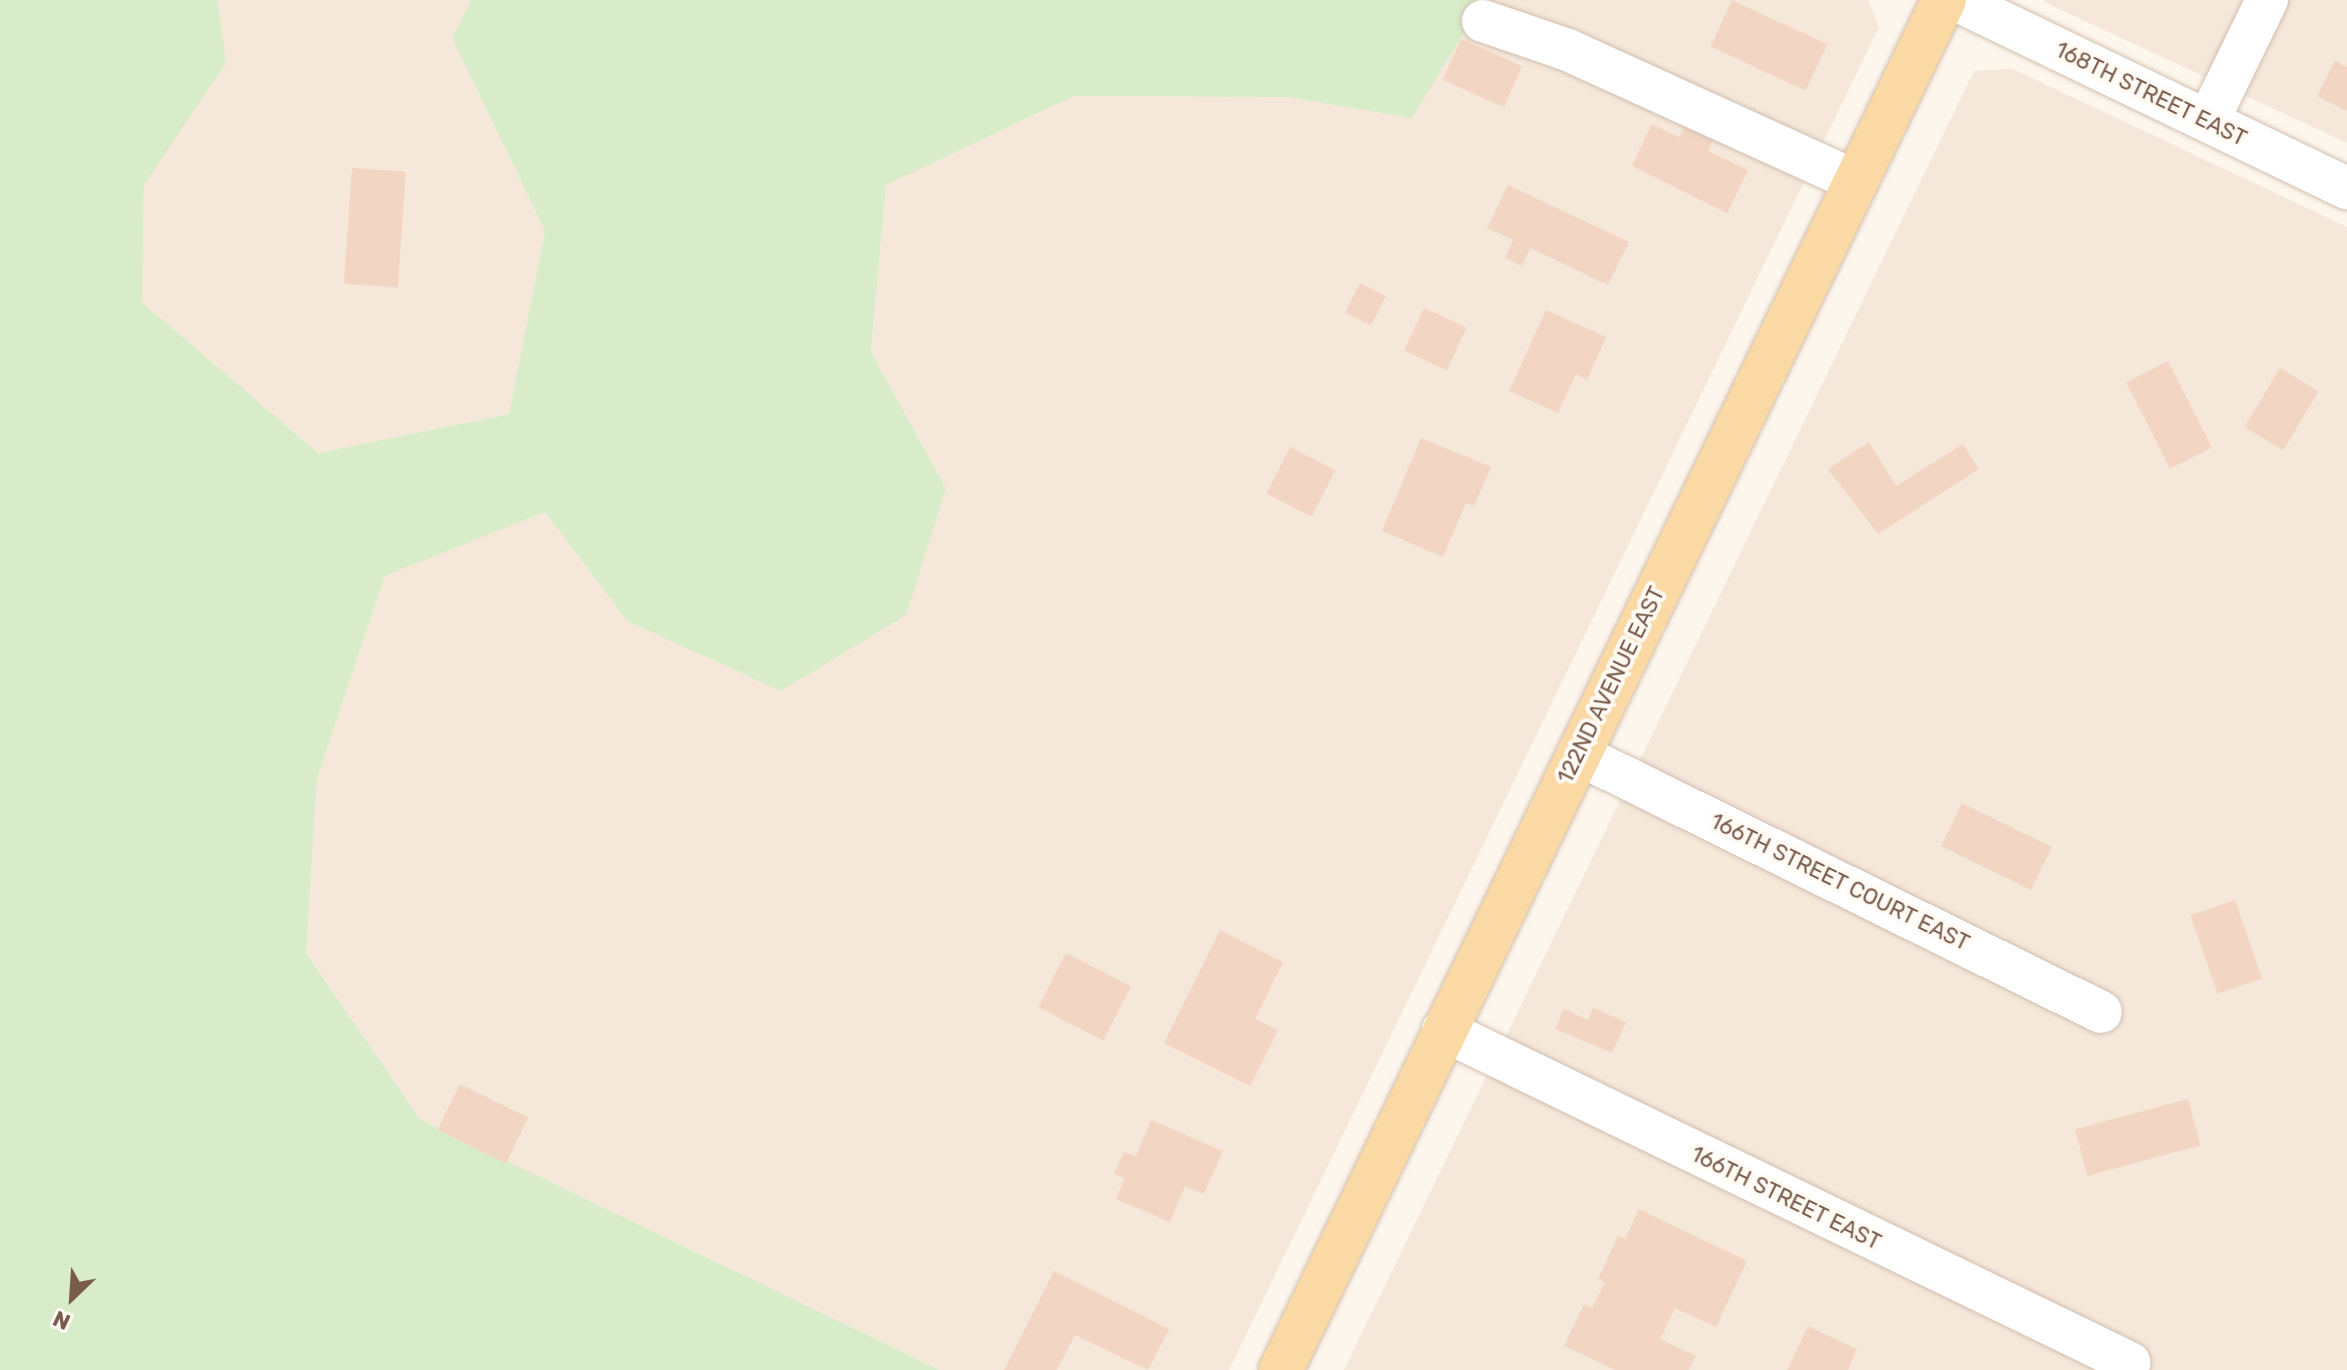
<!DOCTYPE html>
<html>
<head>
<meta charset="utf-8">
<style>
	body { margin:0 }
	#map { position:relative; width:2347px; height:1370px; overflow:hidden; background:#fdf6ec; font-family:Rubik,sans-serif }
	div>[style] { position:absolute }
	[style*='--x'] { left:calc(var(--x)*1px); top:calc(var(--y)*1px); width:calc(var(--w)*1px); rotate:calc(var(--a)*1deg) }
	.residential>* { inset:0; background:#f5e8da }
	.green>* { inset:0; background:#d8ecc9 }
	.building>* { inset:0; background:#f3d5c3; transform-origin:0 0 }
	.roads { filter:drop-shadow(0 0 2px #d1beb0) drop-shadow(0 0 2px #d1beb0) }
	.minor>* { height:42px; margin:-21px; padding:0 21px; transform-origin:21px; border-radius:21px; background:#fff }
	.major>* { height:44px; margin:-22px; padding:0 22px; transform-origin:22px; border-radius:22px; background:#fbd9a5 }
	span { translate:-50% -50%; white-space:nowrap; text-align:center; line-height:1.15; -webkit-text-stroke:8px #fffaf3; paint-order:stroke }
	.street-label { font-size:22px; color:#7a5c4d }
	.north { position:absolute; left:32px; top:1258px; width:80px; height:80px; -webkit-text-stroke:6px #fffaf3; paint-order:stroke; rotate:205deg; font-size:22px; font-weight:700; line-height:32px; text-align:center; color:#7a5c4d }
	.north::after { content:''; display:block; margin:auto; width:28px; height:36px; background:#7a5c4d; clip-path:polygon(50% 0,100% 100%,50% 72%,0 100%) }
</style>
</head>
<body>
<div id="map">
	<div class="residential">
		<i style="clip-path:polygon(218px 0,471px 0,452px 38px,545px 231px,509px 414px,318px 453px,142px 302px,144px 185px,225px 63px)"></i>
		<i style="clip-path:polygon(1484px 0,1868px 0,1879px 27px,1229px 1370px,940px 1370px,420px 1119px,306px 953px,317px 779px,385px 576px,545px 511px,627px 621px,946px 488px,871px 352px,886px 185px,1074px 96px,1287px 97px,1411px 117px)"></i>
		<i style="clip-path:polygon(2347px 0,2347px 143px,2044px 2px,2045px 0)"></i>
		<i style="clip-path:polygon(2013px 69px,2347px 227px,2347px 1370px,1344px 1370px,1974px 71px)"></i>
	</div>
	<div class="green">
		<i style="clip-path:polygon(0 0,218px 0,226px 63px,144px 185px,142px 302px,318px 453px,509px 414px,545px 231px,452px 38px,471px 0,1484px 0,1412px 118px,1287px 97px,1074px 96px,886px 185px,871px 352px,946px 488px,906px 615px,781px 691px,627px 621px,545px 512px,385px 576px,317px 779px,306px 953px,420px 1119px,940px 1370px,0 1370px)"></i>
	</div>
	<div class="building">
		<i style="left:1732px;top:0;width:105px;height:51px;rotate:25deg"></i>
		<i style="left:1461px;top:39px;width:67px;height:45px;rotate:24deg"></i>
		<i style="clip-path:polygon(2335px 60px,2347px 67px,2347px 111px,2317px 96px)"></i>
		<i style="clip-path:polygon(1686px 123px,1715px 137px,1708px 151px,1748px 170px,1727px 213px,1632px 166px,1652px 124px,1679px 137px)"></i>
		<i style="left:352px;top:168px;width:54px;height:116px;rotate:4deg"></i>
		<i style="clip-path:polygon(1508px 185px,1629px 242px,1608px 285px,1530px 248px,1522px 266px,1505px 258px,1513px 240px,1487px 228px)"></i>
		<i style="left:1360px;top:283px;width:29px;height:33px;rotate:27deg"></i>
		<i style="left:1424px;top:308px;width:47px;height:47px;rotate:25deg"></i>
		<i style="clip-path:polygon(1546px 310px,1606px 337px,1587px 380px,1576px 374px,1558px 413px,1509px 391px)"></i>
		<i style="left:2168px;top:361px;width:97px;height:47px;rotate:63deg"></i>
		<i style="left:2280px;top:368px;width:45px;height:69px;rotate:31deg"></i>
		<i style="clip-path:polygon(1421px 438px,1491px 467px,1474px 506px,1466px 503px,1443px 557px,1382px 531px)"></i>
		<i style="clip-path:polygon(1869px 442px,1896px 486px,1963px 444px,1979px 469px,1878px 534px,1828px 469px)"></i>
		<i style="left:1290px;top:447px;width:51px;height:52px;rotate:27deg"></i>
		<i style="left:1962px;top:803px;width:100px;height:48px;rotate:26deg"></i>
		<i style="left:2235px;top:900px;width:83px;height:47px;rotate:71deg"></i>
		<i style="clip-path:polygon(1220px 930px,1283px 962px,1255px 1019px,1278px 1030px,1250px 1086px,1164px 1043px)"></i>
		<i style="left:1066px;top:953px;width:73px;height:61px;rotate:27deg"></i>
		<i style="clip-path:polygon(1593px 1008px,1626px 1022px,1612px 1053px,1555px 1029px,1564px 1009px,1588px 1020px)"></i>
		<i style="left:460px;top:1084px;width:76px;height:51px;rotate:26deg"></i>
		<i style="left:2188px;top:1099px;width:48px;height:117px;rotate:75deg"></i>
		<i style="clip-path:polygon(1151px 1120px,1223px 1151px,1204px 1194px,1185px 1186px,1170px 1222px,1116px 1199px,1125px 1178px,1114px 1174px,1124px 1152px,1136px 1156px)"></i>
		<i style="clip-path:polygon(1639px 1209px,1747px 1261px,1716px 1327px,1675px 1308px,1660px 1339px,1696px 1356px,1689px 1370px,1615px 1370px,1564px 1346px,1584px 1304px,1592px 1308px,1605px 1282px,1598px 1279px,1618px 1236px,1625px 1239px)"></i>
		<i style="clip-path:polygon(1054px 1271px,1169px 1329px,1148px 1370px,1075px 1335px,1057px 1370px,1004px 1370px)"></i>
		<i style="clip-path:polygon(1808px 1326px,1857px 1349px,1848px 1370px,1787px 1370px)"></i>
	</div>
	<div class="roads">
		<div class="minor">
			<i style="--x:1956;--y:0;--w:434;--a:25.7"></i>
			<i style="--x:1483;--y:21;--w:90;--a:18.8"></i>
			<i style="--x:1568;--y:50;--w:316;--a:24.5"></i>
			<i style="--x:2208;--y:121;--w:135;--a:-64"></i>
			<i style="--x:1578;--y:754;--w:583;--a:26.26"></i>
			<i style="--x:1443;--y:1030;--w:763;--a:25.86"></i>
		</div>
		<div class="major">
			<i style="--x:1281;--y:1370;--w:1522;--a:-64.18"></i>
		</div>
	</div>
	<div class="street-label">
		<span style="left:2151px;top:94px;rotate:26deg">168TH STREET EAST</span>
		<span style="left:1611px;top:685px;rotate:-64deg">122ND AVENUE EAST</span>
		<span style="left:1840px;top:882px;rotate:26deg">166TH STREET COURT EAST</span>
		<span style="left:1786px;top:1198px;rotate:26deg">166TH STREET EAST</span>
	</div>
	<div class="north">N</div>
</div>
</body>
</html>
